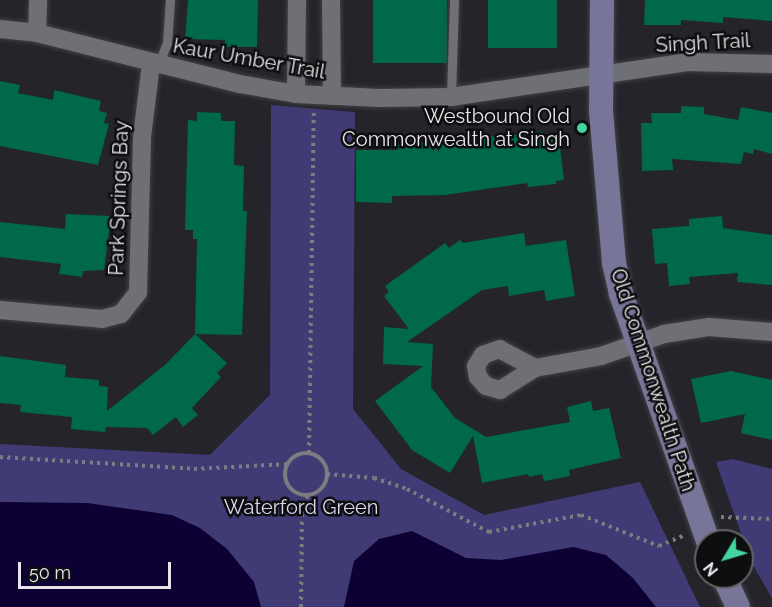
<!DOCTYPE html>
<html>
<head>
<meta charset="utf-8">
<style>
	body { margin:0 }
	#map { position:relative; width:772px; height:607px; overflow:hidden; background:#24242a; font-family:Raleway,sans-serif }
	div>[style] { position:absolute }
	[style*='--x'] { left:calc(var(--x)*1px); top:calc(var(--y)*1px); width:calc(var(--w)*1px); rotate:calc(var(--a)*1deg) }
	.green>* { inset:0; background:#413b75 }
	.water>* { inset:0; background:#0d0032 }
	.building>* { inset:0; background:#00694a; transform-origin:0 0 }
	.path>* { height:4px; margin-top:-2px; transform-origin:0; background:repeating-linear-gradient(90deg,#7c7c81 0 3px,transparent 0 7.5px) }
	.path>.ring { margin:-2px; padding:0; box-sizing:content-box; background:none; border:4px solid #7c7c81; border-radius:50% }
	.roads { filter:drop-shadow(0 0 2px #414146) drop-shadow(0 0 2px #414146) }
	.lane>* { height:9px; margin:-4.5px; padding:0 4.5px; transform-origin:4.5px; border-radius:4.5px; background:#6f6f76 }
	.street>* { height:18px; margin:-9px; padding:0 9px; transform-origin:9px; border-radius:9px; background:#6f6f76 }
	.secondary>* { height:24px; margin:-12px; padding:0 12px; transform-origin:12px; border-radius:12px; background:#787698 }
	.dots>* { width:16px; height:16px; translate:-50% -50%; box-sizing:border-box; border:3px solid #0e0e10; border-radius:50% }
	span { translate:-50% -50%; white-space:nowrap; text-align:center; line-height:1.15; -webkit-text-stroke:5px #0e0e10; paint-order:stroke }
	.street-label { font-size:20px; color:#e6e6ea }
	.poi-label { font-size:20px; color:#e6e6ea }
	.right { translate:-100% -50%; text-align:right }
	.park-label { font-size:20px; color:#d9d9f0 }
	.north { position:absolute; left:694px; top:529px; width:60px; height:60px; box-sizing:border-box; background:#0e0e10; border:2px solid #646467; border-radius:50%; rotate:232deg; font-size:16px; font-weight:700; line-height:24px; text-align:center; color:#e6e6ea }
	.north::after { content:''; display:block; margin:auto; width:21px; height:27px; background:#44d49f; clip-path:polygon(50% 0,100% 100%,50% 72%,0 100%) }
	.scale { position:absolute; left:18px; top:562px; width:153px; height:27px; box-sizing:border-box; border:3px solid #e6e6ea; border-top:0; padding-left:8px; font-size:18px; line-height:21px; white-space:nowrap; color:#e6e6ea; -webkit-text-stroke:4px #0e0e10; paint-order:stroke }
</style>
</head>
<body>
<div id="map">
	<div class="green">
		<i style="clip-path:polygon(271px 105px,355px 112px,353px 409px,401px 469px,484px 515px,640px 482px,700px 607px,0 607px,0 444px,210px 455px,270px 395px)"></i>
		<i style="clip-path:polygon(733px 459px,772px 469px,772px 598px,751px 562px,716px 462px)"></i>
	</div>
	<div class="water">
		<i style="clip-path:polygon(0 502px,87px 503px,172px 515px,200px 528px,227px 549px,254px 582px,261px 607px,0 607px)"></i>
		<i style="clip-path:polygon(412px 531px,466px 558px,501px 560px,573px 547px,606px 555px,633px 578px,656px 607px,344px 607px,354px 561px,379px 539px)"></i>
	</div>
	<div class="building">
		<i style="clip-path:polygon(188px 0,258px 0,257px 47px,224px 47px,225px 40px,185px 39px)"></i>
		<i style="left:373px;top:0;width:74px;height:63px"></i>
		<i style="left:488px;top:0;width:69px;height:48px"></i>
		<i style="clip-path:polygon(645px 0,772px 0,772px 21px,723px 17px,723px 23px,681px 20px,681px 25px,644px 25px)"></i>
		<i style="clip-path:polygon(0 81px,20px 85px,18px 93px,53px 100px,54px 90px,101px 101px,99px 111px,107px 113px,104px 123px,109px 124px,98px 165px,0 146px)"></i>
		<i style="clip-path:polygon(681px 106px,704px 107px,704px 114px,738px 120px,741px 107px,772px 113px,772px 154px,754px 149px,753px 154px,744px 152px,741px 164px,672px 159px,673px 170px,642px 171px,641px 123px,652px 123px,651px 113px,681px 113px)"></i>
		<i style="clip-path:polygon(197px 112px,221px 113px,221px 121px,235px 121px,234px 165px,244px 166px,243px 211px,247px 211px,242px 335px,195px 334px,227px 363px,217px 373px,221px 377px,192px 408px,198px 415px,183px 427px,176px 417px,153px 435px,147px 428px,106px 427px,105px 432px,71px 429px,72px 417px,20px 412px,21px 405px,0 403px,0 356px,66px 365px,65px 377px,99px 380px,99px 386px,108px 387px,107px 411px,165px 365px,195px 334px,197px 239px,193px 239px,193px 230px,185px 230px,188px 120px,197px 121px)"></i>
		<i style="clip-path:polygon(543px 132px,544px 141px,559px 139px,564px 180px,556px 181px,556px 184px,528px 187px,527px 183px,445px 195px,392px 196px,392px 203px,356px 202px,356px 150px,398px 150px,398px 144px)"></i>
		<i style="clip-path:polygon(66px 214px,111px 216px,104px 270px,83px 271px,82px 277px,69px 275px,59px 274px,61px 264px,0 257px,0 222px,65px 229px)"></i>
		<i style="clip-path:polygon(722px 216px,723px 228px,772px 235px,772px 285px,737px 282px,738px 273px,689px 277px,690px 284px,669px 286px,667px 263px,655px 264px,652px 229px,689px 226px,689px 219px)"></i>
		<i style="clip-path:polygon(524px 233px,526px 246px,566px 240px,575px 296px,546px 301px,544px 290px,509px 296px,508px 286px,482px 290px,407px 342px,433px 344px,431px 387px,455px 418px,486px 437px,570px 422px,567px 407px,591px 401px,593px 411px,609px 408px,621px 458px,569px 470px,570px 476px,544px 481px,542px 474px,529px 477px,528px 474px,482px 483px,473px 436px,450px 473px,412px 450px,375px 401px,423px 366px,383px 364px,384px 327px,409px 329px,384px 296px,389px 292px,385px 286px,445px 243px,449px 248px,460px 240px,463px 243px)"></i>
		<i style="clip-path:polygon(731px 371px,772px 380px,772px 440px,741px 433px,745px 414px,701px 423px,691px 379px)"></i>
	</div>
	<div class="path">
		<i style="--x:309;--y:453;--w:341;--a:-89.2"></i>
		<i class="ring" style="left:285px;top:453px;width:38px;height:38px"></i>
		<i style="--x:0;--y:457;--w:194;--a:3.5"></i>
		<i style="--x:194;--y:469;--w:94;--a:-3"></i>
		<i style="--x:327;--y:474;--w:47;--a:4.9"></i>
		<i style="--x:374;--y:478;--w:35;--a:18"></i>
		<i style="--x:407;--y:489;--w:93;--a:27.7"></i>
		<i style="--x:489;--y:532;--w:94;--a:-10.5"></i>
		<i style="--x:581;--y:515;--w:84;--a:21.7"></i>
		<i style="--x:659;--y:546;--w:28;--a:-23"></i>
		<i style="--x:721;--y:517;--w:51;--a:2.2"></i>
		<i style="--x:301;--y:607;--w:94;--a:-89.4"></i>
		<i style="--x:302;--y:513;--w:19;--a:-72"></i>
	</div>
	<div class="roads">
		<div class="lane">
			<i style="--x:158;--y:66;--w:25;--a:-69"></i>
			<i style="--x:167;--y:43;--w:43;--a:-86"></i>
			<i style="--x:451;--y:97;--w:97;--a:-88.2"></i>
		</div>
		<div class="street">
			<i style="--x:331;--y:0;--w:96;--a:89.4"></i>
			<i style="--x:0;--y:29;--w:37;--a:6"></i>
			<i style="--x:37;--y:33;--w:209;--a:14.1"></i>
			<i style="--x:240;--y:84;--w:57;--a:10.1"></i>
			<i style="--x:296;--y:94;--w:84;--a:2.7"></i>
			<i style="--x:380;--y:98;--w:71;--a:-0.8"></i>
			<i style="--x:451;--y:97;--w:239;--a:-8.4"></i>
			<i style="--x:687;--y:62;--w:85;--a:1.3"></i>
			<i style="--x:37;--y:33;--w:33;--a:-88"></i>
			<i style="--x:296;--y:94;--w:94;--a:-89.4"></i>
			<i style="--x:0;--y:310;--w:102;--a:5"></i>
			<i style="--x:102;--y:319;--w:20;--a:-15"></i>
			<i style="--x:121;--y:314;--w:28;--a:-52"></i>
			<i style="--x:138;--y:292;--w:155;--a:-88.5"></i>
			<i style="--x:142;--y:137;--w:74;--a:-83"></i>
			<i style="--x:535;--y:368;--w:40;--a:-152"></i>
			<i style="--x:500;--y:349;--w:18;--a:161"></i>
			<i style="--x:483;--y:355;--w:13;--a:122"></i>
			<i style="--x:476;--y:366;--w:11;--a:80"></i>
			<i style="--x:478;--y:377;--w:12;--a:48"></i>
			<i style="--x:486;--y:386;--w:15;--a:16"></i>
			<i style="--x:500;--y:390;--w:41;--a:-32.2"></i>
			<i style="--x:535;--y:368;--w:67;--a:-10.3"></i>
			<i style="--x:601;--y:356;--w:67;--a:-19.2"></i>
			<i style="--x:664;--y:334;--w:46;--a:-8.8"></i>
			<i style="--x:709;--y:327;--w:63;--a:4.5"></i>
		</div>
		<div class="secondary">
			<i style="--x:602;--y:0;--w:111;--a:90.5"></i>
			<i style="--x:601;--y:111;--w:153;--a:85.1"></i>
			<i style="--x:614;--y:263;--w:32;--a:77"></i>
			<i style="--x:621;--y:294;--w:262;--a:70.6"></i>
			<i style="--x:724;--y:577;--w:33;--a:65"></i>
		</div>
	</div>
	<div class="dots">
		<i style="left:582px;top:128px;background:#44d49f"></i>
	</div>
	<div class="street-label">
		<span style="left:703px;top:43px;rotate:-3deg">Singh Trail</span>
		<span style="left:249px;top:59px;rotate:10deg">Kaur Umber Trail</span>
		<span style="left:119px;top:198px;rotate:-88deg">Park Springs Bay</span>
		<span style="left:653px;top:380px;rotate:72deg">Old Commonwealth Path</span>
	</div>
	<div class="poi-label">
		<span class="right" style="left:570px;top:128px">Westbound Old<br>Commonwealth at Singh</span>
	</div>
	<div class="park-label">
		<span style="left:301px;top:507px">Waterford Green</span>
	</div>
	<div class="north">N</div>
	<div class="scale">50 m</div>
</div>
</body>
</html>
